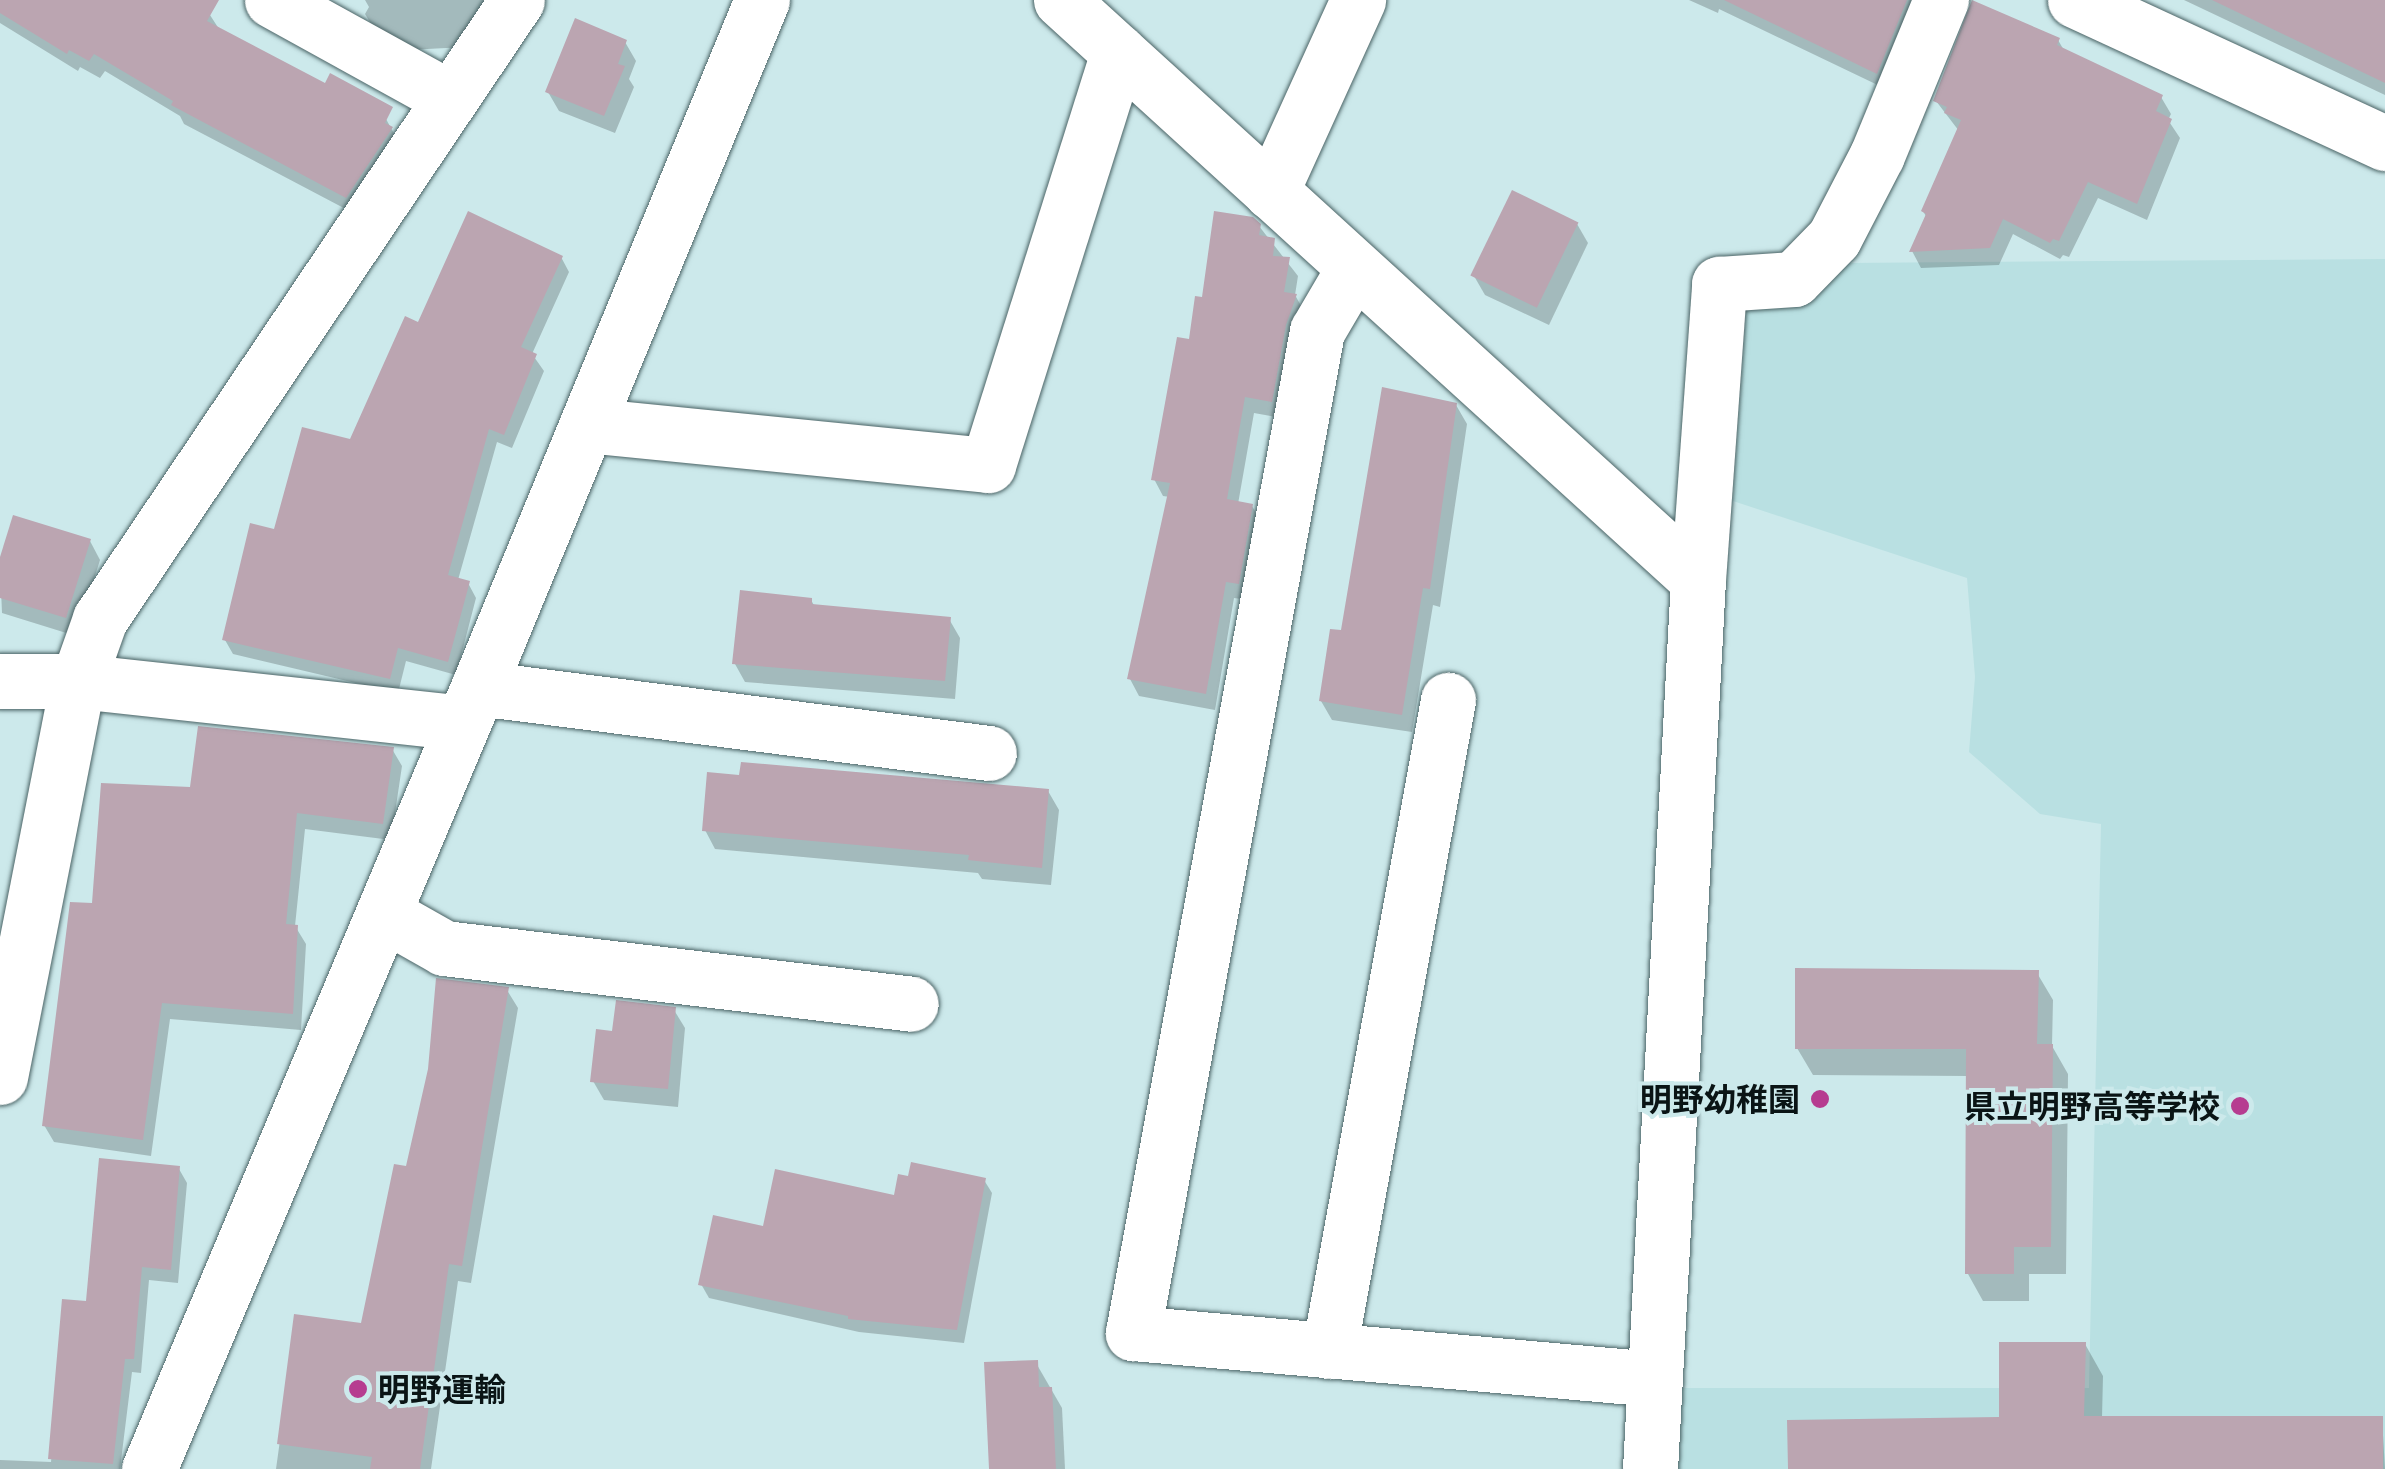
<!DOCTYPE html>
<html>
<head>
<meta charset="utf-8">
<style>
	body { margin:0 }
	#map { position:relative; width:2385px; height:1469px; overflow:hidden; background:#cce9eb; font-family:Lato,"Noto Sans JP",sans-serif }
	div>[style] { position:absolute }
	[style*='--x'] { left:calc(var(--x)*1px); top:calc(var(--y)*1px); width:calc(var(--w)*1px); rotate:calc(var(--a)*1deg) }
	.built>* { inset:0; background:#b9e0e2 }
	.shadow>* { inset:0; background:#0003 }
	.building>* { inset:0; background:#bba5b1; transform-origin:0 0 }
	.roads { filter:drop-shadow(0 0 2px #4a6365) drop-shadow(0 0 2px #4a6365) }
	.street>* { height:55px; margin:-27.5px; padding:0 27.5px; transform-origin:27.5px; border-radius:27.5px; background:#fff }
	.secondary>* { height:55px; margin:-27.5px; padding:0 27.5px; transform-origin:27.5px; border-radius:27.5px; background:#fff }
	.dots>* { width:28px; height:28px; translate:-50% -50%; box-sizing:border-box; border:5px solid #cce9eb; border-radius:50% }
	span { translate:-50% -50%; white-space:nowrap; text-align:center; line-height:1.15; -webkit-text-stroke:8px #cce9eb; paint-order:stroke }
	.poi-label { font-size:32px; color:#0a1415; font-weight:700 }
	.right { translate:-100% -50%; text-align:right }
	.left { translate:0 -50%; text-align:left }
</style>
</head>
<body>
<div id="map">
	<div class="built">
		<i style="clip-path:polygon(2385px 259px,2385px 1469px,1675px 1469px,1679px 1388px,2089px 1388px,2101px 824px,2040px 814px,1969px 752px,1975px 677px,1967px 578px,1733px 501px,1747px 300px,1844px 263px)"></i>
	</div>
	<div class="shadow">
		<i style="clip-path:polygon(0 0,185px 0,210px 15px,219px 29px,386px 119px,402px 148px,357px 215px,184px 124px,180px 116px,105px 71px,100px 78px,80px 67px,78px 71px,0 23px)"></i>
		<i style="clip-path:polygon(365px 0,492px 0,465px 47px,408px 50px,376px 32px,365px 14px,369px 7px)"></i>
		<i style="clip-path:polygon(1689px 0,1923px 0,1886px 89px,1719px 9px,1718px 13px)"></i>
		<i style="clip-path:polygon(2184px 0,2372px 0,2385px 6px,2385px 95px)"></i>
		<i style="clip-path:polygon(2058px 40px,2065px 52px,2161px 97px,2171px 114px,2168px 120px,2180px 138px,2147px 220px,2098px 198px,2069px 257px,2063px 255px,2060px 259px,2013px 234px,1999px 265px,1921px 268px,1912px 251px,1927px 218px,1923px 211px,1959px 131px,1936px 101px)"></i>
		<i style="clip-path:polygon(625px 42px,636px 61px,629px 79px,634px 87px,615px 133px,559px 111px,548px 92px)"></i>
		<i style="clip-path:polygon(1577px 224px,1588px 243px,1549px 325px,1485px 295px,1474px 276px)"></i>
		<i style="clip-path:polygon(1259px 226px,1298px 276px,1295px 295px,1305px 313px,1281px 418px,1254px 413px,1238px 504px,1252px 506px,1262px 523px,1248px 600px,1234px 598px,1215px 710px,1139px 696px,1130px 679px,1170px 497px,1163px 496px,1154px 479px,1191px 342px,1205px 300px)"></i>
		<i style="clip-path:polygon(561px 257px,569px 272px,532px 354px,544px 371px,512px 448px,497px 442px,458px 580px,468px 583px,476px 598px,456px 675px,406px 661px,398px 693px,233px 654px,225px 640px,276px 532px,352px 442px)"></i>
		<i style="clip-path:polygon(1456px 405px,1467px 424px,1440px 607px,1433px 605px,1412px 732px,1332px 720px,1321px 701px)"></i>
		<i style="clip-path:polygon(90px 541px,100px 560px,76px 636px,2px 613px,0 566px)"></i>
		<i style="clip-path:polygon(811px 600px,815px 607px,949px 619px,960px 638px,955px 699px,745px 682px,735px 664px)"></i>
		<i style="clip-path:polygon(392px 749px,402px 766px,391px 840px,305px 829px,295px 926px,306px 944px,301px 1030px,170px 1019px,151px 1156px,54px 1142px,44px 1125px,94px 906px)"></i>
		<i style="clip-path:polygon(1048px 791px,1059px 810px,1051px 885px,982px 879px,978px 873px,715px 849px,705px 830px)"></i>
		<i style="clip-path:polygon(2037px 973px,2053px 1000px,2052px 1046px,2068px 1074px,2066px 1274px,2029px 1274px,2029px 1301px,1983px 1301px,1968px 1274px,1968px 1076px,1813px 1075px,1797px 1048px)"></i>
		<i style="clip-path:polygon(507px 990px,518px 1008px,471px 1283px,458px 1281px,431px 1469px,276px 1469px,297px 1317px,363px 1326px,407px 1169px)"></i>
		<i style="clip-path:polygon(674px 1010px,685px 1028px,678px 1107px,604px 1100px,593px 1081px,614px 1034px)"></i>
		<i style="clip-path:polygon(179px 1169px,187px 1183px,178px 1283px,149px 1280px,141px 1373px,132px 1372px,120px 1469px,0 1469px,0 1460px,51px 1462px,64px 1302px,88px 1304px)"></i>
		<i style="clip-path:polygon(984px 1180px,992px 1193px,964px 1343px,859px 1332px,709px 1298px,701px 1284px,896px 1198px)"></i>
		<i style="clip-path:polygon(2085px 1344px,2103px 1376px,2102px 1418px,2382px 1418px,2385px 1469px,1790px 1469px,2002px 1419px)"></i>
		<i style="clip-path:polygon(1036px 1363px,1062px 1408px,1065px 1469px,992px 1469px)"></i>
	</div>
	<div class="building">
		<i style="clip-path:polygon(0 0,219px 0,207px 21px,325px 83px,330px 73px,393px 107px,385px 123px,393px 127px,346px 198px,171px 105px,173px 101px,94px 54px,89px 61px,69px 50px,67px 54px,0 13px)"></i>
		<i style="clip-path:polygon(1724px 0,1907px 0,1877px 74px)"></i>
		<i style="clip-path:polygon(1972px 0,2060px 38px,2057px 45px,2163px 95px,2156px 111px,2172px 119px,2137px 204px,2088px 182px,2059px 241px,2053px 239px,2050px 243px,2003px 219px,1990px 248px,1909px 252px,1926px 214px,1921px 211px,1961px 120px,1944px 113px,1947px 107px,1933px 101px)"></i>
		<i style="clip-path:polygon(2212px 0,2385px 0,2385px 83px)"></i>
		<i style="clip-path:polygon(575px 18px,627px 40px,618px 64px,625px 66px,604px 116px,545px 92px)"></i>
		<i style="left:1512px;top:190px;width:74px;height:95px;rotate:26deg"></i>
		<i style="clip-path:polygon(468px 211px,563px 256px,521px 347px,537px 354px,504px 435px,489px 429px,448px 575px,470px 581px,448px 662px,398px 648px,390px 679px,222px 640px,250px 523px,274px 529px,302px 427px,350px 439px,405px 316px,418px 322px)"></i>
		<i style="clip-path:polygon(1214px 211px,1253px 217px,1261px 224px,1259px 235px,1275px 238px,1273px 256px,1290px 257px,1284px 292px,1297px 294px,1286px 325px,1272px 402px,1245px 397px,1227px 499px,1253px 504px,1239px 584px,1226px 582px,1206px 694px,1127px 679px,1170px 483px,1151px 480px,1177px 337px,1189px 339px,1195px 296px,1202px 297px)"></i>
		<i style="clip-path:polygon(1382px 387px,1457px 403px,1430px 589px,1423px 588px,1402px 715px,1319px 701px,1330px 629px,1341px 630px)"></i>
		<i style="clip-path:polygon(13px 515px,91px 539px,66px 618px,0 598px,0 557px)"></i>
		<i style="clip-path:polygon(740px 590px,812px 598px,812px 604px,951px 617px,945px 681px,732px 664px)"></i>
		<i style="clip-path:polygon(198px 726px,394px 747px,383px 824px,297px 813px,286px 924px,298px 925px,293px 1014px,162px 1003px,143px 1140px,42px 1126px,70px 902px,92px 903px,101px 783px,190px 787px)"></i>
		<i style="clip-path:polygon(741px 762px,1049px 789px,1042px 868px,968px 860px,969px 855px,702px 831px,707px 772px,739px 775px)"></i>
		<i style="clip-path:polygon(1795px 968px,2039px 970px,2037px 1044px,2053px 1044px,2051px 1247px,2014px 1247px,2014px 1274px,1965px 1274px,1966px 1049px,1795px 1049px)"></i>
		<i style="clip-path:polygon(436px 978px,509px 987px,462px 1266px,449px 1264px,420px 1469px,370px 1469px,372px 1457px,277px 1444px,294px 1314px,361px 1323px,394px 1164px,406px 1166px,428px 1069px)"></i>
		<i style="clip-path:polygon(616px 1000px,676px 1007px,668px 1089px,590px 1082px,596px 1029px,612px 1031px)"></i>
		<i style="clip-path:polygon(99px 1158px,180px 1166px,171px 1270px,142px 1267px,134px 1359px,125px 1359px,113px 1464px,48px 1459px,62px 1299px,86px 1301px)"></i>
		<i style="clip-path:polygon(911px 1162px,986px 1178px,957px 1330px,848px 1319px,848px 1316px,698px 1285px,713px 1215px,763px 1226px,775px 1169px,894px 1195px,898px 1174px,908px 1176px)"></i>
		<i style="clip-path:polygon(1999px 1342px,2086px 1342px,2084px 1416px,2383px 1416px,2383px 1469px,1788px 1469px,1787px 1420px,1999px 1417px)"></i>
		<i style="clip-path:polygon(1038px 1360px,1039px 1387px,1052px 1387px,1056px 1469px,989px 1469px,984px 1362px)"></i>
	</div>
	<div class="roads">
		<div class="street">
			<i style="--x:272;--y:0;--w:201;--a:28.9"></i>
			<i style="--x:1061;--y:0;--w:861;--a:42.32"></i>
			<i style="--x:2075;--y:0;--w:341;--a:24.8"></i>
			<i style="--x:1271;--y:192;--w:211;--a:-65.6"></i>
			<i style="--x:1354;--y:268;--w:73;--a:120.4"></i>
			<i style="--x:1317;--y:331;--w:1019;--a:100.41"></i>
			<i style="--x:1133;--y:1333;--w:524;--a:5.04"></i>
			<i style="--x:587;--y:425;--w:403;--a:5.7"></i>
			<i style="--x:988;--y:465;--w:433;--a:-72.5"></i>
			<i style="--x:0;--y:681;--w:78;--a:0"></i>
			<i style="--x:78;--y:681;--w:387;--a:6.2"></i>
			<i style="--x:478;--y:688;--w:515;--a:7.25"></i>
			<i style="--x:384;--y:914;--w:69;--a:29.5"></i>
			<i style="--x:444;--y:948;--w:470;--a:6.8"></i>
			<i style="--x:0;--y:1077;--w:404;--a:-78.9"></i>
			<i style="--x:78;--y:681;--w:66;--a:-70.5"></i>
			<i style="--x:100;--y:619;--w:746;--a:-56.03"></i>
			<i style="--x:1329;--y:1351;--w:662;--a:-79.64"></i>
			<i style="--x:1650;--y:1469;--w:890;--a:-86.91"></i>
			<i style="--x:1698;--y:580;--w:297;--a:-85.9"></i>
			<i style="--x:1719;--y:284;--w:75;--a:-3.8"></i>
			<i style="--x:1794;--y:279;--w:57;--a:-45.7"></i>
			<i style="--x:1834;--y:238;--w:93;--a:-62.6"></i>
			<i style="--x:1877;--y:155;--w:168;--a:-67.6"></i>
		</div>
		<div class="secondary">
			<i style="--x:149;--y:1469;--w:847;--a:-67.16"></i>
			<i style="--x:478;--y:688;--w:744;--a:-67.57"></i>
		</div>
	</div>
	<div class="dots">
		<i style="left:1820px;top:1099px;background:#b63c90"></i>
		<i style="left:2240px;top:1106px;background:#b63c90"></i>
		<i style="left:358px;top:1389px;background:#b63c90"></i>
	</div>
	<div class="poi-label">
		<span class="right" style="left:1800px;top:1099px">明野幼稚園</span>
		<span class="right" style="left:2220px;top:1106px">県立明野高等学校</span>
		<span class="left" style="left:378px;top:1389px">明野運輸</span>
	</div>
</div>
</body>
</html>
